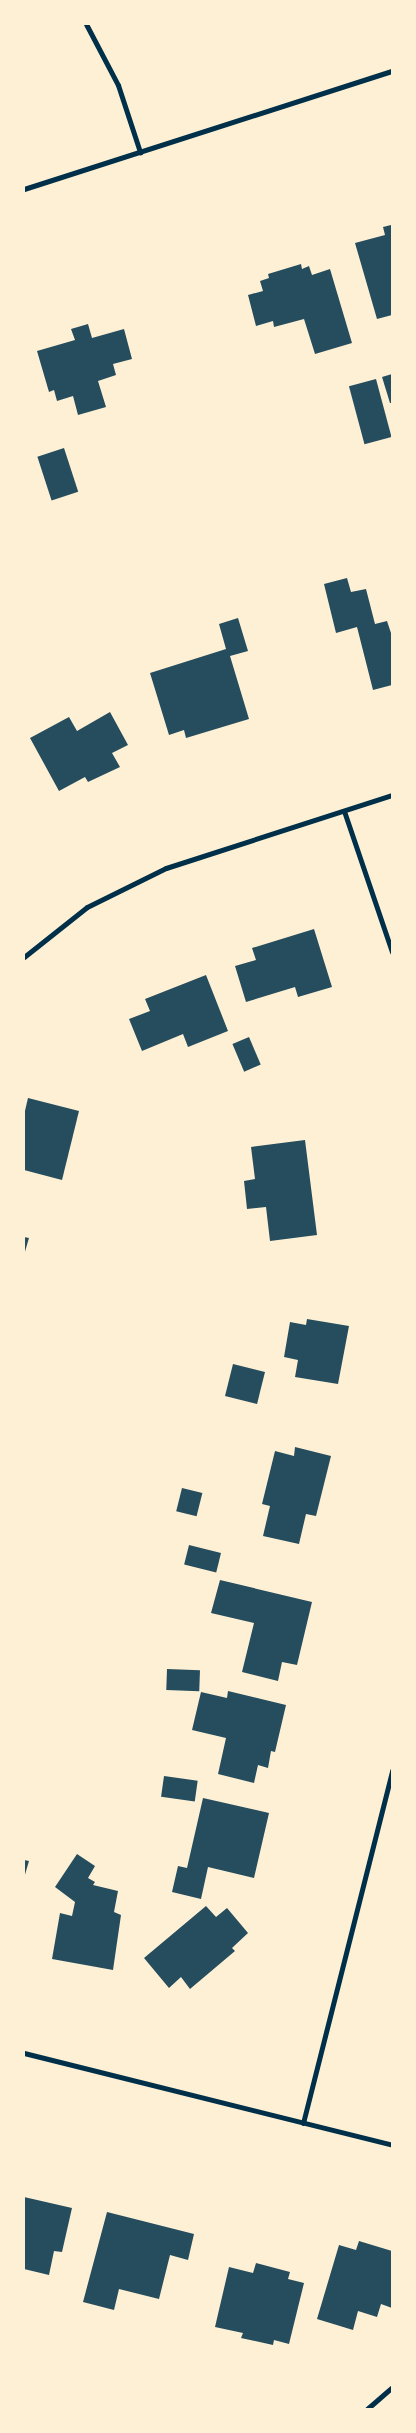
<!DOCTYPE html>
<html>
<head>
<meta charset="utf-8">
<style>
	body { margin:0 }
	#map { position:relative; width:416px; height:2433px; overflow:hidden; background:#fdf0d5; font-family:"Fira Sans Condensed",sans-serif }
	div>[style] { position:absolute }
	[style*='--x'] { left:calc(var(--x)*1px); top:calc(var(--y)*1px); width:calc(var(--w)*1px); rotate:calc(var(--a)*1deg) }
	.building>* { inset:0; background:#264d5e; transform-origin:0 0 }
	.minor>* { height:5px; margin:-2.5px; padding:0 2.5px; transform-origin:2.5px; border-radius:2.5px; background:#003049 }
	span { translate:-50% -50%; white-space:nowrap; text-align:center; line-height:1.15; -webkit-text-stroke:4px #fdf0d5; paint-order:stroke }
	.frame { position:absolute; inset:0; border:25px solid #fdf0d5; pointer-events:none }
</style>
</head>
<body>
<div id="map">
	<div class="building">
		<i style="clip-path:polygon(391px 225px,392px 315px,377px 319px,355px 243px,385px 235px,383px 227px)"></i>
		<i style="clip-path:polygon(301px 264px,302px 269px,309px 266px,312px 275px,330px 269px,352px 343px,315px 354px,304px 319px,274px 327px,273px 321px,256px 326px,248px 295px,263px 291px,260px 281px,269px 278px,268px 274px)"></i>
		<i style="clip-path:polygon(88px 324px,92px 338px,124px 329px,132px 359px,113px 364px,116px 375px,98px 381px,106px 407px,78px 415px,73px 396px,57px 401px,54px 390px,49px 392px,37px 351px,75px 340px,71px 329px)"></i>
		<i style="clip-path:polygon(392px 374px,392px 403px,390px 403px,382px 377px)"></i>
		<i style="left:376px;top:379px;width:60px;height:28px;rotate:75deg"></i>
		<i style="left:64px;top:448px;width:46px;height:28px;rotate:72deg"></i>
		<i style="clip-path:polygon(347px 578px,351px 592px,366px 589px,375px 624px,387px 621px,392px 636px,392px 685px,373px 690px,357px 627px,336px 633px,324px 584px)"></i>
		<i style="clip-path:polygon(238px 618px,248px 651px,230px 656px,249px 719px,186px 738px,184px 730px,169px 735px,150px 673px,226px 649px,219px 624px)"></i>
		<i style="clip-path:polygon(110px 712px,128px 745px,112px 753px,120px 767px,88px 782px,85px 777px,59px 791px,30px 738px,69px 717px,77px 731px)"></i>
		<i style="clip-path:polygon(314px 929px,332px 987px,298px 997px,295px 987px,246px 1002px,235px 966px,256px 960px,252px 948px)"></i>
		<i style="clip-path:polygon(206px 975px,228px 1031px,188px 1047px,183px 1034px,142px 1051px,129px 1019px,150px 1011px,145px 999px)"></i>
		<i style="left:249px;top:1037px;width:30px;height:18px;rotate:67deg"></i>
		<i style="clip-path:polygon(28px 1098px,79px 1111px,62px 1180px,24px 1170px,24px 1115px)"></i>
		<i style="clip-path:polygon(305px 1140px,317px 1235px,270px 1241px,266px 1207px,247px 1209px,244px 1181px,255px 1179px,251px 1147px)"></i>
		<i style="clip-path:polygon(24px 1237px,29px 1238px,24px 1255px)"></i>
		<i style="clip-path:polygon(307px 1319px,349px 1326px,338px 1384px,295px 1377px,298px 1360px,284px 1357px,290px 1322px,306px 1325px)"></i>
		<i style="left:233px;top:1364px;width:33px;height:33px;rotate:14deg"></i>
		<i style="clip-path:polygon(295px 1447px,331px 1456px,316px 1516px,306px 1514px,299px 1544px,263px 1536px,270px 1506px,262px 1504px,275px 1451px,294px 1456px)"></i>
		<i style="left:182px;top:1488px;width:21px;height:24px;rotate:14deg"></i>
		<i style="left:189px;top:1545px;width:33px;height:20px;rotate:14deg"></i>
		<i style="clip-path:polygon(220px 1580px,312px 1602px,297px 1665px,282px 1662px,278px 1681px,242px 1672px,254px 1623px,211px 1613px)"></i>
		<i style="left:167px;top:1669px;width:33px;height:21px;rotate:2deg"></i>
		<i style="clip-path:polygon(228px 1691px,286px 1705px,275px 1752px,271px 1751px,268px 1768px,258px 1765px,254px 1783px,218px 1774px,226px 1738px,192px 1730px,201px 1692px,227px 1698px)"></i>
		<i style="left:164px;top:1776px;width:34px;height:21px;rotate:8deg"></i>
		<i style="clip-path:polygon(203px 1798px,269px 1813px,254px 1878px,208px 1867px,201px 1899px,172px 1892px,178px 1866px,187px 1868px)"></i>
		<i style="clip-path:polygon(77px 1854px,95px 1866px,88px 1878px,95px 1882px,93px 1885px,118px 1891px,114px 1912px,121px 1915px,113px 1970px,52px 1959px,60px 1913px,72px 1916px,75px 1902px,55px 1887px)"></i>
		<i style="clip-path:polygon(24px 1860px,29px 1861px,24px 1878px)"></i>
		<i style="clip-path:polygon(206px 1906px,216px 1917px,227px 1908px,248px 1933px,232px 1948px,235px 1951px,190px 1989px,181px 1977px,169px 1988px,144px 1958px)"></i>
		<i style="clip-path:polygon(24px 2197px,72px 2208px,62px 2252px,54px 2251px,49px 2275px,24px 2269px)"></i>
		<i style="clip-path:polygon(107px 2212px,194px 2234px,188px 2260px,170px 2255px,159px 2299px,119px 2289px,114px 2310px,83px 2302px)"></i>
		<i style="clip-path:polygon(359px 2241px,392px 2251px,392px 2308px,381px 2304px,377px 2317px,358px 2311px,353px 2330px,317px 2319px,339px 2245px,356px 2250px)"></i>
		<i style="clip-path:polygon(256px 2263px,290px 2272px,288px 2279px,304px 2283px,289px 2344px,274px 2340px,273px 2345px,241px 2338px,243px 2333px,215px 2327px,229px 2267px,253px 2273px)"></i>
	</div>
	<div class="minor">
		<i style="--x:86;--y:24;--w:69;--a:62.3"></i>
		<i style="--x:118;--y:85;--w:71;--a:71.8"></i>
		<i style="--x:24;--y:189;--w:386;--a:-17.8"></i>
		<i style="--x:344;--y:811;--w:149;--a:71.2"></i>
		<i style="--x:24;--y:957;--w:80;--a:-38.4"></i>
		<i style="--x:87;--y:907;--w:88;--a:-26.3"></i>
		<i style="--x:166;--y:868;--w:237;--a:-17.9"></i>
		<i style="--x:24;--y:2053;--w:379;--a:14"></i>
		<i style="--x:303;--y:2123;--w:364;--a:-75.8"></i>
		<i style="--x:367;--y:2409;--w:33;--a:-41"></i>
	</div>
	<div class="frame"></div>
</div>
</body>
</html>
